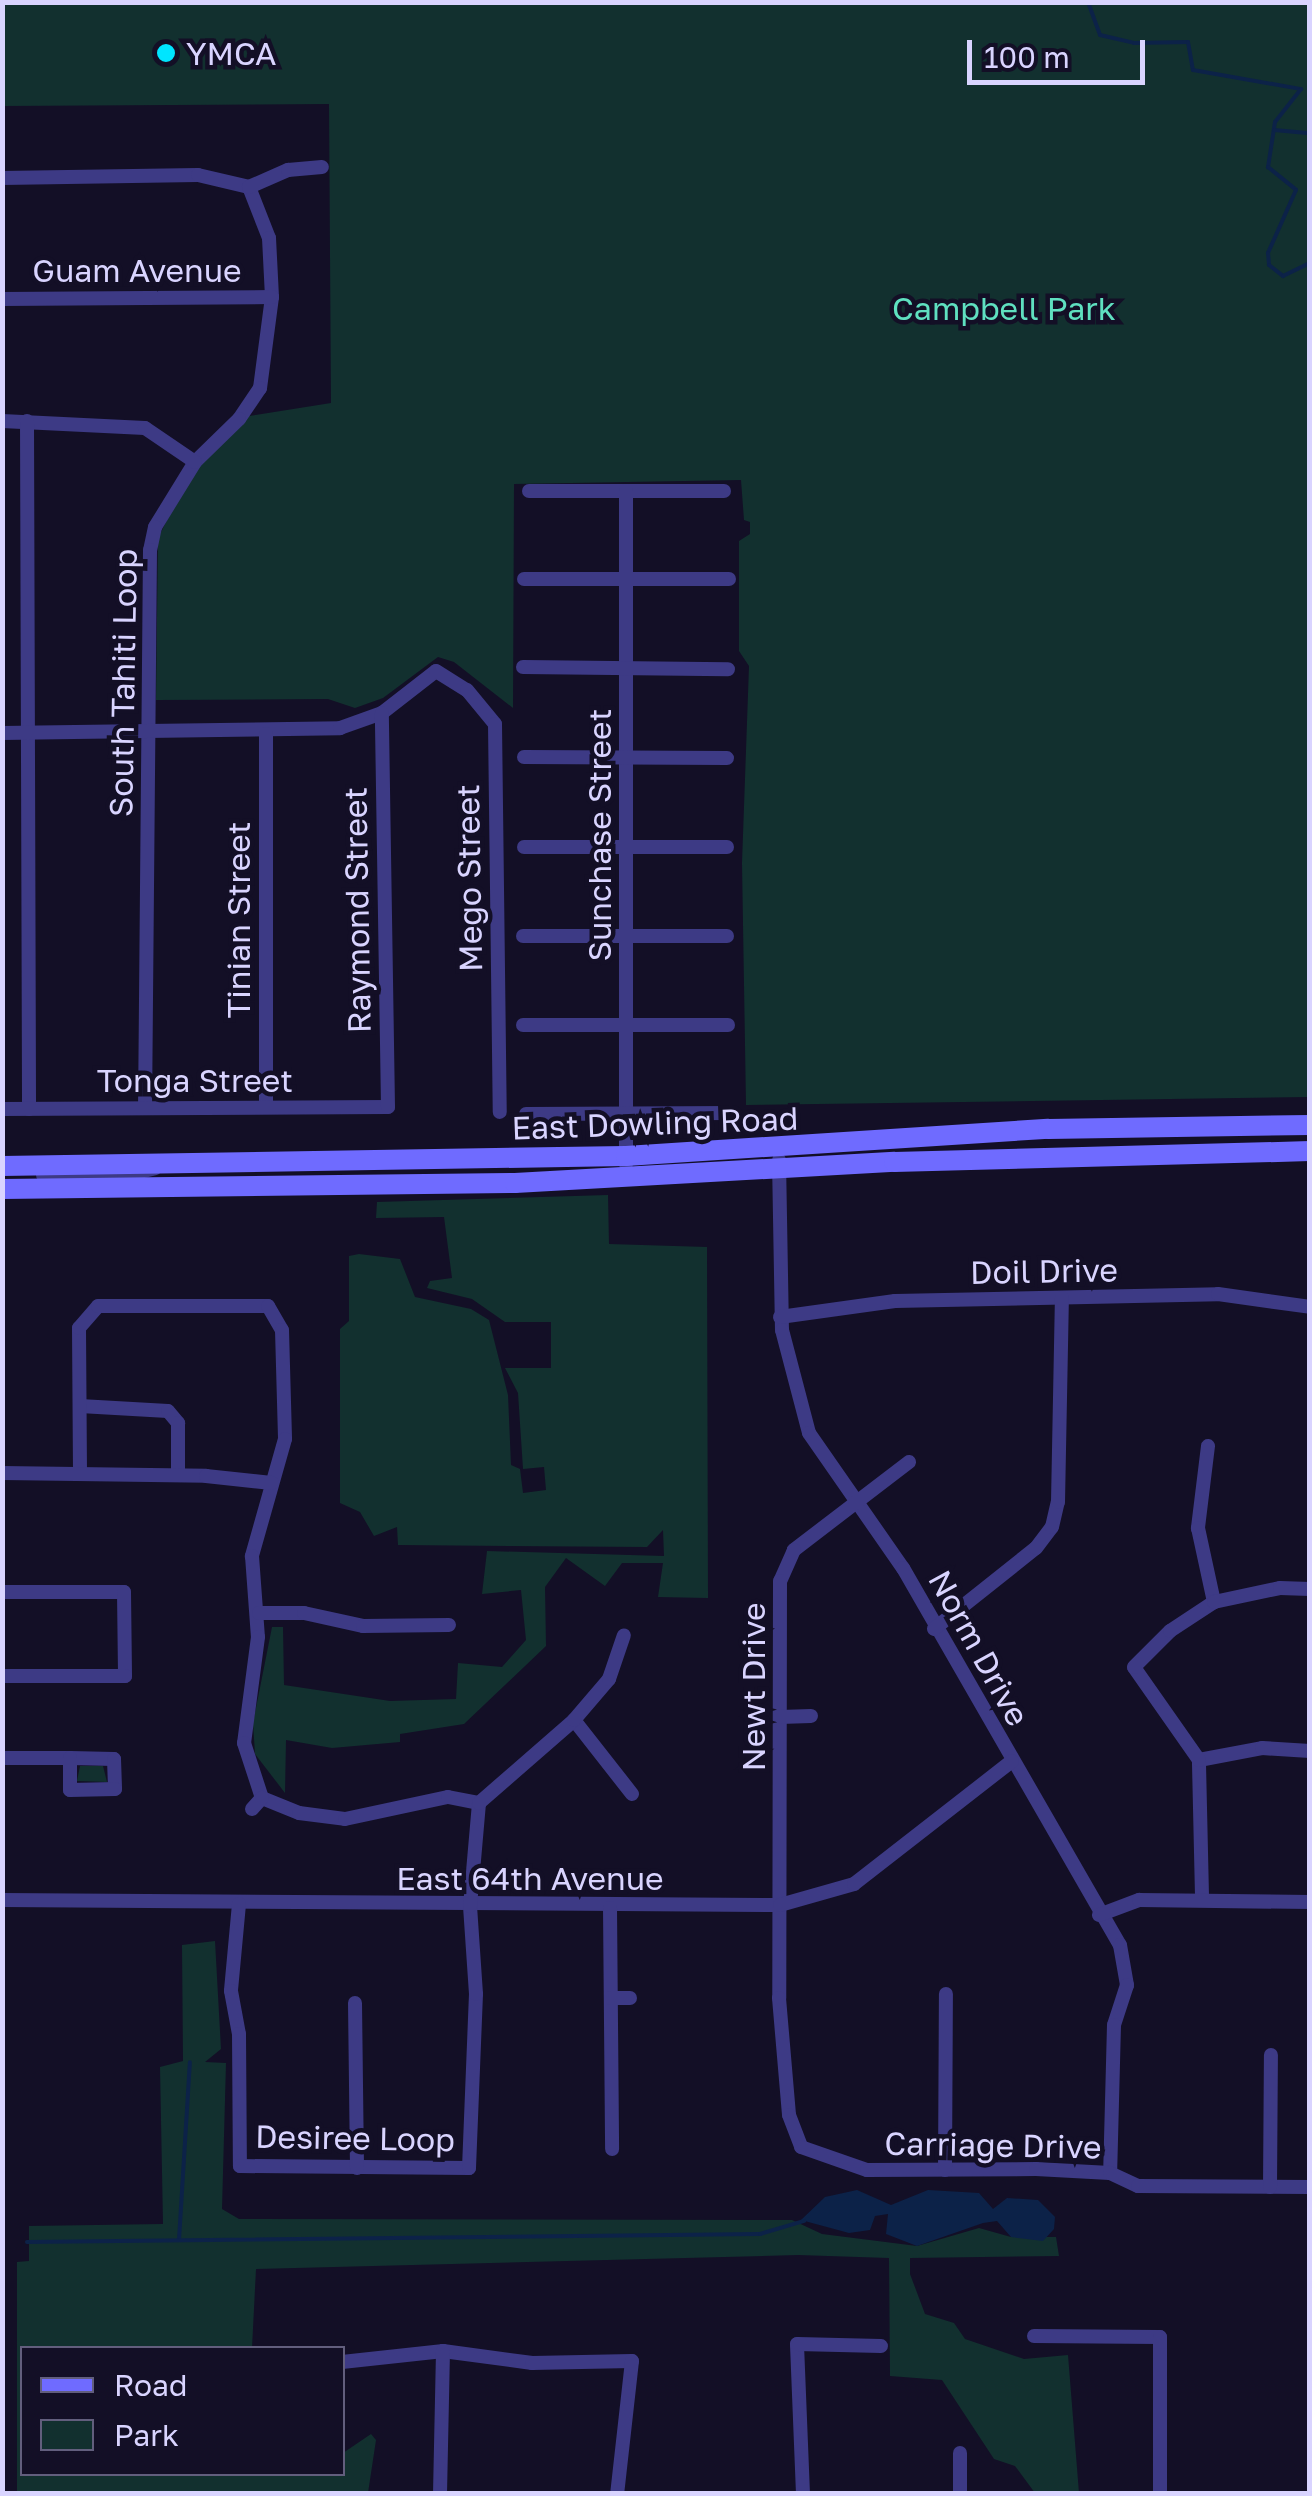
<!DOCTYPE html>
<html>
<head>
<meta charset="utf-8">
<style>
	body { margin:0 }
	#map { position:relative; width:1312px; height:2496px; overflow:hidden; background:#130f26; font-family:"Golos Text",sans-serif }
	div>[style] { position:absolute }
	[style*='--x'] { left:calc(var(--x)*1px); top:calc(var(--y)*1px); width:calc(var(--w)*1px); rotate:calc(var(--a)*1deg) }
	.green>* { inset:0; background:#12302f }
	.water>* { inset:0; background:#0c2248 }
	.stream>* { height:4px; margin:-2px; padding:0 2px; transform-origin:2px; border-radius:2px; background:#0c2248 }
	.minor>* { height:14px; margin:-7px; padding:0 7px; transform-origin:7px; border-radius:7px; background:#3d3a85 }
	.secondary>* { height:20px; margin:-10px; padding:0 10px; transform-origin:10px; border-radius:10px; background:#6f6bff }
	.dots>* { width:28px; height:28px; translate:-50% -50%; box-sizing:border-box; border:5px solid #130f26; border-radius:50% }
	span { translate:-50% -50%; white-space:nowrap; text-align:center; line-height:1.15; -webkit-text-stroke:9px #130f26; paint-order:stroke }
	.poi-label { font-size:32px; color:#d9d4ff }
	.left { translate:0 -50%; text-align:left }
	.street-label { font-size:32px; color:#d9d4ff }
	.park-label { font-size:32px; color:#5fe0c0 }
	.frame { position:absolute; inset:0; border:5px solid #d9d4ff; pointer-events:none }
	.legend { position:absolute; left:20px; top:2346px; width:325px; height:130px; box-sizing:border-box; background:#130f26; border:2px solid #625e7d; margin:0; padding:12px 18px; list-style:none; font-size:30px; color:#d9d4ff }
	.legend li { display:flex; align-items:center; gap:20px; height:50px }
	.legend b { width:50px; border:2px solid #625e7d }
	.scale { position:absolute; left:967px; top:40px; width:178px; height:45px; box-sizing:border-box; border:5px solid #d9d4ff; border-top:0; padding-left:12px; font-size:30px; line-height:35px; white-space:nowrap; color:#d9d4ff; -webkit-text-stroke:8px #130f26; paint-order:stroke }
</style>
</head>
<body>
<div id="map">
	<div class="green">
		<i style="clip-path:polygon(2px 3px,1309px 3px,1309px 1097px,746px 1105px,742px 863px,749px 666px,739px 651px,739px 541px,750px 534px,750px 522px,744px 520px,741px 480px,514px 484px,513px 708px,454px 662px,438px 657px,383px 698px,355px 708px,328px 699px,156px 700px,158px 538px,194px 467px,249px 416px,331px 403px,329px 104px,3px 106px)"></i>
		<i style="clip-path:polygon(608px 1195px,609px 1244px,707px 1247px,708px 1598px,658px 1597px,663px 1563px,622px 1563px,605px 1586px,566px 1558px,545px 1587px,546px 1646px,464px 1724px,400px 1734px,400px 1742px,332px 1748px,286px 1740px,285px 1793px,255px 1754px,253px 1723px,272px 1627px,283px 1627px,284px 1685px,390px 1701px,456px 1699px,458px 1663px,502px 1667px,526px 1640px,521px 1590px,482px 1594px,487px 1551px,664px 1556px,663px 1530px,647px 1547px,398px 1545px,397px 1527px,374px 1536px,360px 1512px,340px 1503px,340px 1329px,349px 1321px,349px 1256px,359px 1254px,400px 1259px,415px 1297px,471px 1309px,489px 1320px,508px 1395px,511px 1465px,520px 1469px,523px 1493px,546px 1490px,544px 1467px,523px 1469px,518px 1393px,505px 1368px,551px 1368px,551px 1322px,505px 1322px,472px 1299px,427px 1288px,430px 1281px,452px 1278px,444px 1217px,376px 1218px,377px 1202px)"></i>
		<i style="clip-path:polygon(80px 1766px,103px 1766px,107px 1782px,77px 1781px)"></i>
		<i style="clip-path:polygon(215px 1941px,221px 2049px,205px 2062px,226px 2063px,222px 2209px,239px 2219px,792px 2220px,822px 2234px,917px 2246px,979px 2228px,1011px 2237px,1056px 2237px,1059px 2256px,910px 2258px,910px 2274px,925px 2314px,954px 2323px,965px 2339px,1024px 2359px,1068px 2355px,1079px 2493px,1035px 2493px,1015px 2466px,994px 2459px,942px 2380px,890px 2376px,889px 2258px,798px 2255px,256px 2269px,252px 2348px,22px 2348px,22px 2474px,342px 2474px,343px 2453px,371px 2434px,376px 2440px,368px 2493px,17px 2493px,17px 2262px,29px 2261px,29px 2226px,163px 2224px,160px 2067px,183px 2061px,182px 1945px)"></i>
	</div>
	<div class="water">
		<i style="clip-path:polygon(857px 2190px,891px 2205px,928px 2190px,979px 2193px,993px 2209px,1007px 2198px,1038px 2200px,1055px 2217px,1054px 2229px,1043px 2241px,1011px 2237px,997px 2221px,983px 2223px,917px 2246px,886px 2234px,888px 2214px,875px 2216px,870px 2230px,849px 2233px,801px 2220px,825px 2197px)"></i>
	</div>
	<div class="stream">
		<i style="--x:1088;--y:2;--w:35;--a:70"></i>
		<i style="--x:1100;--y:35;--w:35;--a:13"></i>
		<i style="--x:1134;--y:43;--w:54;--a:-1.1"></i>
		<i style="--x:1188;--y:42;--w:28;--a:80"></i>
		<i style="--x:1193;--y:70;--w:110;--a:10"></i>
		<i style="--x:1301;--y:89;--w:42;--a:128.2"></i>
		<i style="--x:1275;--y:122;--w:46;--a:98.8"></i>
		<i style="--x:1268;--y:167;--w:36;--a:39"></i>
		<i style="--x:1296;--y:190;--w:69;--a:114"></i>
		<i style="--x:1268;--y:253;--w:12;--a:85"></i>
		<i style="--x:1269;--y:265;--w:18;--a:38"></i>
		<i style="--x:1283;--y:276;--w:30;--a:-26"></i>
		<i style="--x:1274;--y:130;--w:36;--a:5"></i>
		<i style="--x:179;--y:2240;--w:178;--a:-86.5"></i>
		<i style="--x:27;--y:2242;--w:733;--a:-0.63"></i>
		<i style="--x:760;--y:2234;--w:46;--a:-16.5"></i>
	</div>
	<div class="minor">
		<i style="--x:2;--y:178;--w:196;--a:-0.9"></i>
		<i style="--x:198;--y:175;--w:52;--a:13.2"></i>
		<i style="--x:249;--y:187;--w:55;--a:68.6"></i>
		<i style="--x:269;--y:238;--w:59;--a:87.1"></i>
		<i style="--x:272;--y:297;--w:92;--a:97.5"></i>
		<i style="--x:260;--y:388;--w:37;--a:124"></i>
		<i style="--x:239;--y:419;--w:62;--a:135.7"></i>
		<i style="--x:195;--y:462;--w:76;--a:121.6"></i>
		<i style="--x:155;--y:527;--w:24;--a:102"></i>
		<i style="--x:150;--y:550;--w:558;--a:90.51"></i>
		<i style="--x:249;--y:187;--w:43;--a:-23.6"></i>
		<i style="--x:288;--y:170;--w:34;--a:-5"></i>
		<i style="--x:2;--y:299;--w:270;--a:-0.4"></i>
		<i style="--x:2;--y:421;--w:143;--a:2.8"></i>
		<i style="--x:145;--y:428;--w:60;--a:34.2"></i>
		<i style="--x:27;--y:421;--w:688;--a:89.83"></i>
		<i style="--x:529;--y:491;--w:195;--a:0"></i>
		<i style="--x:626;--y:491;--w:673;--a:90"></i>
		<i style="--x:524;--y:579;--w:205;--a:0"></i>
		<i style="--x:523;--y:667;--w:205;--a:0.6"></i>
		<i style="--x:2;--y:733;--w:338;--a:-0.8"></i>
		<i style="--x:340;--y:728;--w:45;--a:-19.7"></i>
		<i style="--x:382;--y:713;--w:68;--a:-37.9"></i>
		<i style="--x:436;--y:671;--w:36;--a:32"></i>
		<i style="--x:467;--y:690;--w:44;--a:50.5"></i>
		<i style="--x:495;--y:724;--w:388;--a:89.3"></i>
		<i style="--x:524;--y:757;--w:203;--a:0.3"></i>
		<i style="--x:524;--y:847;--w:203;--a:0"></i>
		<i style="--x:523;--y:936;--w:204;--a:0"></i>
		<i style="--x:523;--y:1025;--w:205;--a:0"></i>
		<i style="--x:266;--y:1107;--w:373;--a:-90"></i>
		<i style="--x:2;--y:1109;--w:386;--a:-0.3"></i>
		<i style="--x:388;--y:1107;--w:394;--a:-90.9"></i>
		<i style="--x:526;--y:1114;--w:206;--a:-0.3"></i>
		<i style="--x:779;--y:1160;--w:170;--a:89"></i>
		<i style="--x:782;--y:1330;--w:106;--a:75.3"></i>
		<i style="--x:809;--y:1433;--w:165;--a:55.2"></i>
		<i style="--x:903;--y:1568;--w:435;--a:60.1"></i>
		<i style="--x:1120;--y:1945;--w:41;--a:80.1"></i>
		<i style="--x:1127;--y:1985;--w:42;--a:108"></i>
		<i style="--x:1114;--y:2025;--w:148;--a:91.5"></i>
		<i style="--x:43;--y:1175;--w:81;--a:0.7"></i>
		<i style="--x:124;--y:1176;--w:32;--a:-14"></i>
		<i style="--x:780;--y:1317;--w:116;--a:-7.9"></i>
		<i style="--x:895;--y:1301;--w:323;--a:-1.2"></i>
		<i style="--x:1218;--y:1294;--w:93;--a:8"></i>
		<i style="--x:80;--y:1406;--w:88;--a:3.3"></i>
		<i style="--x:168;--y:1411;--w:16;--a:50"></i>
		<i style="--x:178;--y:1423;--w:52;--a:90"></i>
		<i style="--x:1208;--y:1446;--w:83;--a:97"></i>
		<i style="--x:1198;--y:1528;--w:76;--a:77.8"></i>
		<i style="--x:909;--y:1462;--w:145;--a:142.6"></i>
		<i style="--x:794;--y:1550;--w:34;--a:114"></i>
		<i style="--x:780;--y:1581;--w:417;--a:90.1"></i>
		<i style="--x:779;--y:1998;--w:117;--a:85.1"></i>
		<i style="--x:789;--y:2115;--w:34;--a:69"></i>
		<i style="--x:801;--y:2147;--w:70;--a:19.2"></i>
		<i style="--x:867;--y:2170;--w:169;--a:-0.3"></i>
		<i style="--x:1036;--y:2169;--w:74;--a:3.1"></i>
		<i style="--x:1110;--y:2173;--w:31;--a:25"></i>
		<i style="--x:1138;--y:2186;--w:172;--a:0.3"></i>
		<i style="--x:80;--y:1472;--w:144;--a:-90.4"></i>
		<i style="--x:79;--y:1328;--w:29;--a:-49"></i>
		<i style="--x:98;--y:1306;--w:170;--a:0"></i>
		<i style="--x:268;--y:1306;--w:28;--a:60"></i>
		<i style="--x:282;--y:1330;--w:109;--a:88.4"></i>
		<i style="--x:285;--y:1439;--w:122;--a:105.8"></i>
		<i style="--x:252;--y:1556;--w:81;--a:85.8"></i>
		<i style="--x:258;--y:1637;--w:107;--a:97.5"></i>
		<i style="--x:244;--y:1743;--w:58;--a:71.9"></i>
		<i style="--x:262;--y:1798;--w:40;--a:22"></i>
		<i style="--x:299;--y:1813;--w:46;--a:7.4"></i>
		<i style="--x:345;--y:1819;--w:105;--a:-12.1"></i>
		<i style="--x:448;--y:1797;--w:32;--a:11"></i>
		<i style="--x:2;--y:1473;--w:204;--a:0.8"></i>
		<i style="--x:206;--y:1476;--w:66;--a:6.1"></i>
		<i style="--x:2;--y:1592;--w:122;--a:0"></i>
		<i style="--x:124;--y:1592;--w:84;--a:89.3"></i>
		<i style="--x:125;--y:1676;--w:123;--a:180"></i>
		<i style="--x:259;--y:1613;--w:45;--a:0"></i>
		<i style="--x:304;--y:1613;--w:60;--a:12.4"></i>
		<i style="--x:363;--y:1626;--w:86;--a:-0.7"></i>
		<i style="--x:934;--y:1629;--w:130;--a:-38.5"></i>
		<i style="--x:1036;--y:1548;--w:26;--a:-53"></i>
		<i style="--x:1052;--y:1527;--w:26;--a:-77"></i>
		<i style="--x:1058;--y:1502;--w:204;--a:-88.9"></i>
		<i style="--x:780;--y:1717;--w:31;--a:-2"></i>
		<i style="--x:574;--y:1720;--w:94;--a:51.9"></i>
		<i style="--x:2;--y:1758;--w:68;--a:0"></i>
		<i style="--x:70;--y:1758;--w:44;--a:1.3"></i>
		<i style="--x:114;--y:1759;--w:30;--a:88"></i>
		<i style="--x:115;--y:1789;--w:45;--a:178.7"></i>
		<i style="--x:70;--y:1790;--w:32;--a:-90"></i>
		<i style="--x:1199;--y:1760;--w:64;--a:-10.8"></i>
		<i style="--x:1262;--y:1748;--w:48;--a:3.6"></i>
		<i style="--x:252;--y:1809;--w:15;--a:-48"></i>
		<i style="--x:1202;--y:1896;--w:136;--a:-91.3"></i>
		<i style="--x:1199;--y:1760;--w:113;--a:-125"></i>
		<i style="--x:1134;--y:1667;--w:51;--a:-45"></i>
		<i style="--x:1170;--y:1631;--w:53;--a:-33.4"></i>
		<i style="--x:1214;--y:1602;--w:67;--a:-12"></i>
		<i style="--x:1280;--y:1588;--w:30;--a:2"></i>
		<i style="--x:2;--y:1900;--w:778;--a:0.37"></i>
		<i style="--x:780;--y:1905;--w:77;--a:-15.8"></i>
		<i style="--x:854;--y:1884;--w:200;--a:-37.9"></i>
		<i style="--x:239;--y:1904;--w:87;--a:95.3"></i>
		<i style="--x:231;--y:1991;--w:44;--a:79.5"></i>
		<i style="--x:239;--y:2034;--w:132;--a:89.6"></i>
		<i style="--x:240;--y:2166;--w:229;--a:0.5"></i>
		<i style="--x:469;--y:2168;--w:174;--a:-87.7"></i>
		<i style="--x:476;--y:1994;--w:88;--a:-93.9"></i>
		<i style="--x:470;--y:1906;--w:103;--a:-85"></i>
		<i style="--x:479;--y:1803;--w:126;--a:-41.1"></i>
		<i style="--x:574;--y:1720;--w:54;--a:-49.5"></i>
		<i style="--x:609;--y:1679;--w:46;--a:-71.2"></i>
		<i style="--x:610;--y:1908;--w:241;--a:89.5"></i>
		<i style="--x:1099;--y:1915;--w:43;--a:-20.6"></i>
		<i style="--x:1139;--y:1900;--w:171;--a:0.7"></i>
		<i style="--x:611;--y:1998;--w:19;--a:0"></i>
		<i style="--x:355;--y:2003;--w:165;--a:89.3"></i>
		<i style="--x:945;--y:2170;--w:176;--a:-89.7"></i>
		<i style="--x:1270;--y:2187;--w:132;--a:-89.6"></i>
		<i style="--x:1034;--y:2336;--w:126;--a:0.5"></i>
		<i style="--x:1160;--y:2337;--w:157;--a:90"></i>
		<i style="--x:342;--y:2362;--w:102;--a:-6.2"></i>
		<i style="--x:443;--y:2351;--w:90;--a:7.7"></i>
		<i style="--x:532;--y:2363;--w:100;--a:-1.1"></i>
		<i style="--x:632;--y:2361;--w:134;--a:96.4"></i>
		<i style="--x:960;--y:2453;--w:41;--a:90"></i>
		<i style="--x:440;--y:2494;--w:143;--a:-88.8"></i>
		<i style="--x:803;--y:2494;--w:150;--a:-92.3"></i>
		<i style="--x:797;--y:2344;--w:84;--a:1.4"></i>
	</div>
	<div class="secondary">
		<i style="--x:2;--y:1166;--w:624;--a:-0.92"></i>
		<i style="--x:626;--y:1156;--w:423;--a:-3.7"></i>
		<i style="--x:1048;--y:1129;--w:262;--a:-0.9"></i>
		<i style="--x:2;--y:1189;--w:513;--a:-0.67"></i>
		<i style="--x:515;--y:1183;--w:380;--a:-3.2"></i>
		<i style="--x:894;--y:1162;--w:416;--a:-1.5"></i>
	</div>
	<div class="dots">
		<i style="left:166px;top:53px;background:#00e5ff"></i>
	</div>
	<div class="poi-label">
		<span class="left" style="left:186px;top:53px">YMCA</span>
	</div>
	<div class="street-label">
		<span style="left:137px;top:270px">Guam Avenue</span>
		<span style="left:123px;top:683px;rotate:-89deg">South Tahiti Loop</span>
		<span style="left:599px;top:835px;rotate:-90deg">Sunchase Street</span>
		<span style="left:469px;top:878px;rotate:-91deg">Mego Street</span>
		<span style="left:357px;top:910px;rotate:-91deg">Raymond Street</span>
		<span style="left:238px;top:920px;rotate:-90deg">Tinian Street</span>
		<span style="left:195px;top:1080px">Tonga Street</span>
		<span style="left:655px;top:1123px;rotate:-2deg">East Dowling Road</span>
		<span style="left:1044px;top:1271px;rotate:-1deg">Doil Drive</span>
		<span style="left:979px;top:1648px;rotate:61deg">Norm Drive</span>
		<span style="left:753px;top:1687px;rotate:-90deg">Newt Drive</span>
		<span style="left:530px;top:1878px">East 64th Avenue</span>
		<span style="left:355px;top:2138px;rotate:1deg">Desiree Loop</span>
		<span style="left:993px;top:2145px;rotate:1deg">Carriage Drive</span>
	</div>
	<div class="park-label">
		<span style="left:1004px;top:308px">Campbell Park</span>
	</div>
	<div class="frame"></div>
	<ul class="legend">
	<li><b style="height:12px;background:#6f6bff"></b>Road</li>
	<li><b style="height:28px;background:#12302f"></b>Park</li>
	</ul>
	<div class="scale">100 m</div>
</div>
</body>
</html>
